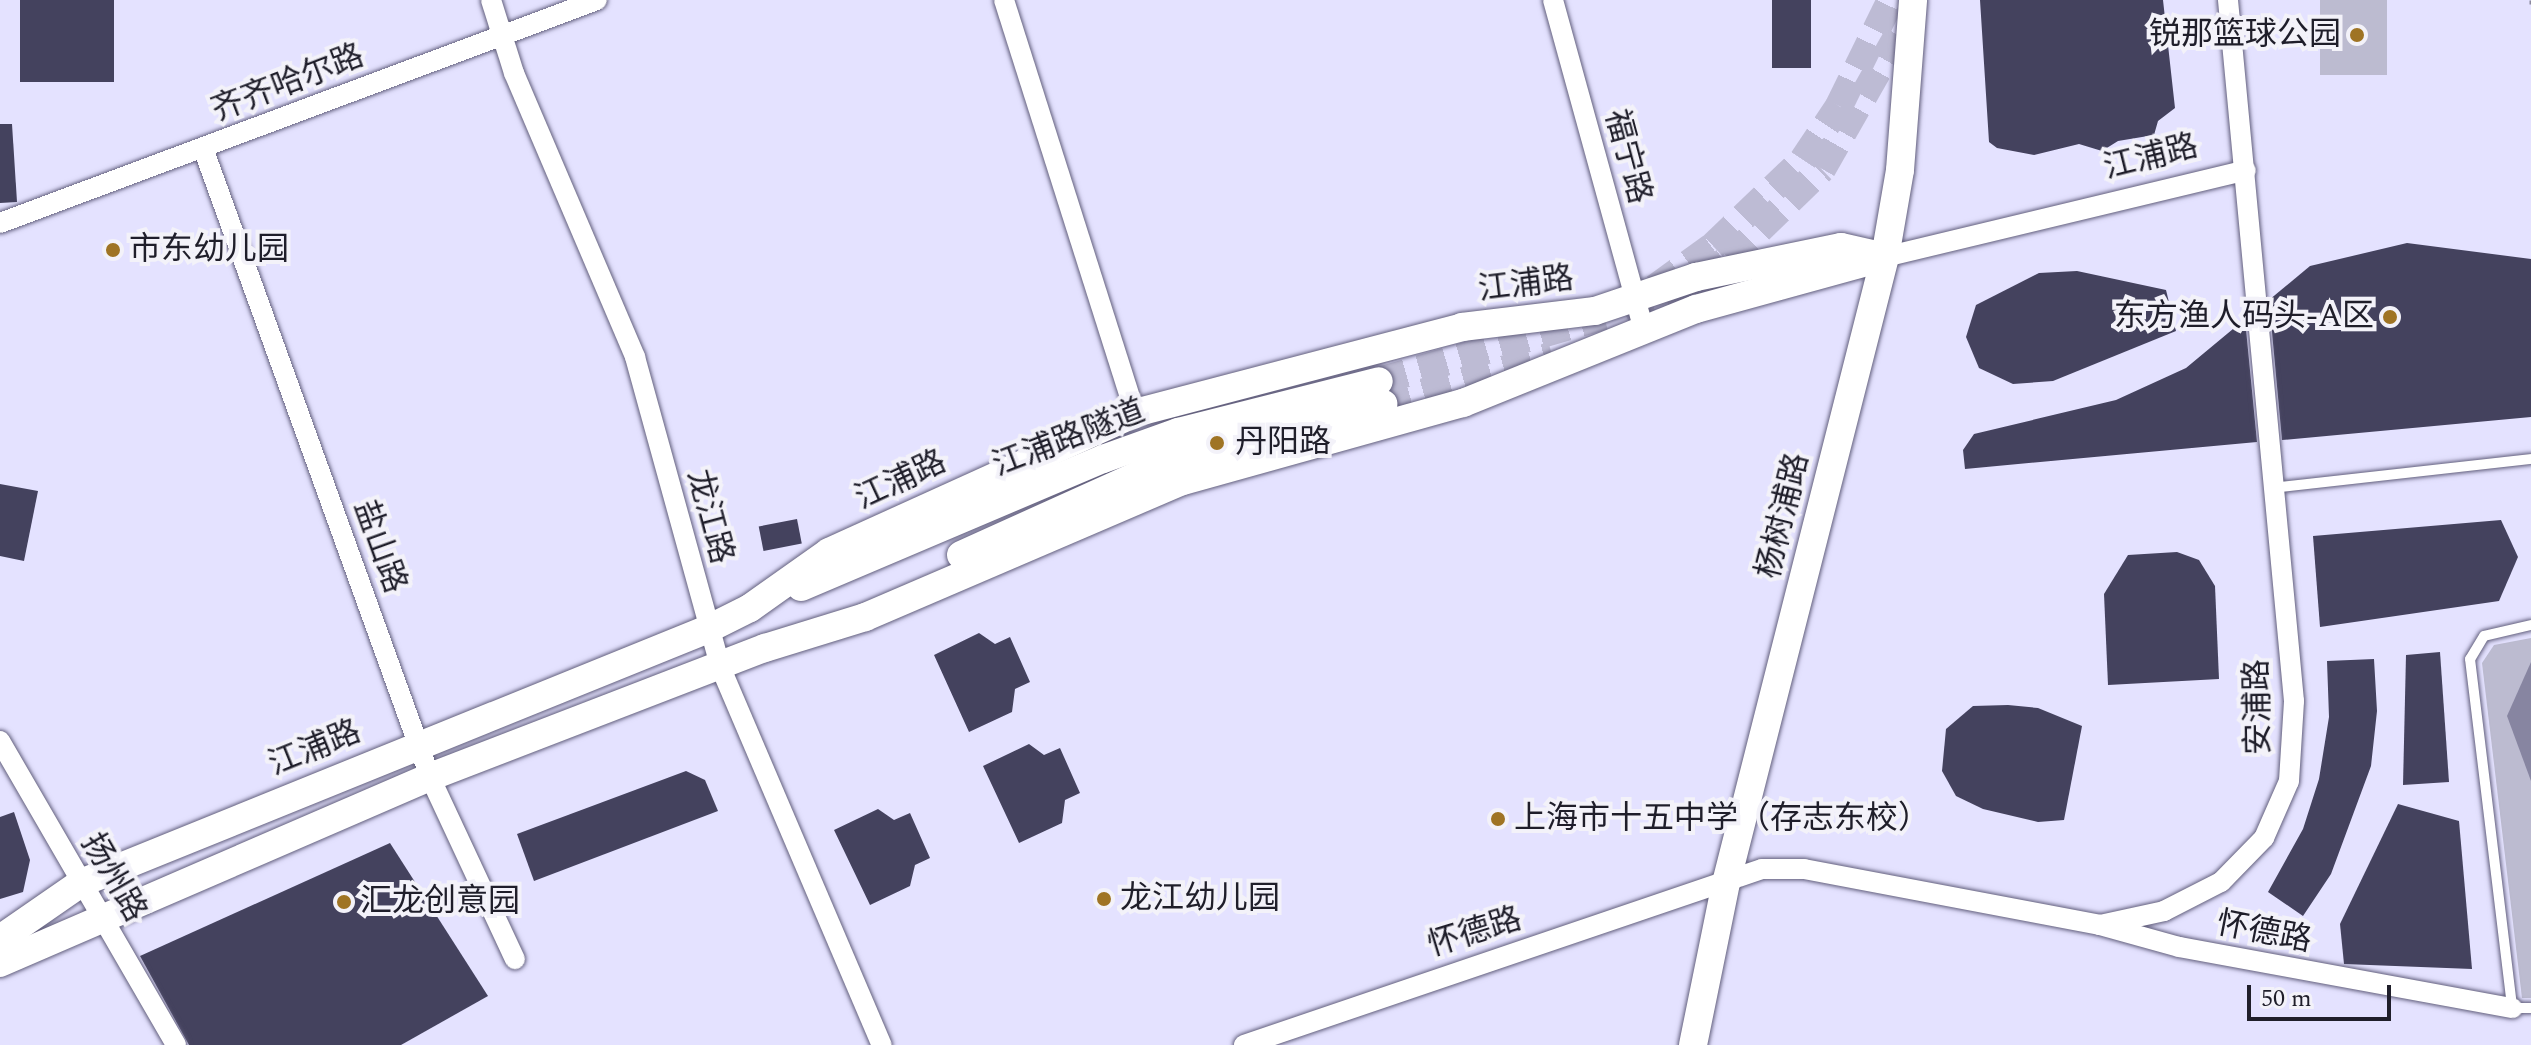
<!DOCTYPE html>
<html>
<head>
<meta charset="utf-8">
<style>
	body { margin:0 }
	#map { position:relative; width:2531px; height:1045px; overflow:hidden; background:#e4e2ff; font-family:Spectral,"Noto Sans SC",serif }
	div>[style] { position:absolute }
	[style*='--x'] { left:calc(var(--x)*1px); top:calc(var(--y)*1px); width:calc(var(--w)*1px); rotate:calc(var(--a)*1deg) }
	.green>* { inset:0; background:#bcbbd0; transform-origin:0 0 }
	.water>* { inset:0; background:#8785a1 }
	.building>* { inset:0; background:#44425e; transform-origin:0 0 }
	.secondary-tunnel>* { height:28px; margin-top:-14px; transform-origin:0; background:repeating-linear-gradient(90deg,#bdbbd4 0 28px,transparent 0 42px) }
	.path>* { height:3px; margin-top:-1.5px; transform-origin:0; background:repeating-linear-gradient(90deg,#8b899e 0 6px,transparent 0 12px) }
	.roads { filter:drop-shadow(0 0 2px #625f7d) drop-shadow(0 0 2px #625f7d) }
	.service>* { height:10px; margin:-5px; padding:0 5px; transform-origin:5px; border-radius:5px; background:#fff }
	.minor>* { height:20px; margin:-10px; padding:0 10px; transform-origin:10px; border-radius:10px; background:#fff }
	.secondary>* { height:28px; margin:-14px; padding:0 14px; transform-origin:14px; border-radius:14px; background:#fff }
	.dots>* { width:22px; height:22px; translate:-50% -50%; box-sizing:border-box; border:4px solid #f3f2f9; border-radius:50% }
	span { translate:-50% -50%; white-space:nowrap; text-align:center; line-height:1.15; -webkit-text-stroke:8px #f3f2f9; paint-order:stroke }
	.poi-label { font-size:32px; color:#1f1e2a }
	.right { translate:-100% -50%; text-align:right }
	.left { translate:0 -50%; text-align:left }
	.street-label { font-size:32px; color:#1f1e2a }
	.scale { position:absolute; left:2247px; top:985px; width:144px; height:36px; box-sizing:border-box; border:4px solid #1f1e2a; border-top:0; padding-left:10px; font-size:24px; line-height:28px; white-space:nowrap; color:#1f1e2a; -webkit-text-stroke:6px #f3f2f9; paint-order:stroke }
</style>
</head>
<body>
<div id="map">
	<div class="green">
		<i style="left:2320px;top:0;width:67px;height:75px"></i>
		<i style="clip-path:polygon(2531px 638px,2531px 998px,2522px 998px,2482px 663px,2494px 645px)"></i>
	</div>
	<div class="water">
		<i style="clip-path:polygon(2531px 662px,2531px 781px,2507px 716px)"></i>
	</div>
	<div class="building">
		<i style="left:20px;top:0;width:94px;height:82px"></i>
		<i style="left:1772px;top:0;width:39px;height:68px"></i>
		<i style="clip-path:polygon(1980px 0,2163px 0,2175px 108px,2158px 121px,2154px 135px,2118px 141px,2102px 151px,2079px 144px,2034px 155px,1997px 148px,1989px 142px)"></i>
		<i style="clip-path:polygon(0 124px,12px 124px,17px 202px,0 203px)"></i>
		<i style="clip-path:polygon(2407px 243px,2531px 259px,2531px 417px,2282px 440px,2269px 300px,2310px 266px)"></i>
		<i style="clip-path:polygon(2077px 271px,2166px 290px,2176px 331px,2053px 381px,2013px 384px,1979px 368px,1966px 337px,1976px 305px,2039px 273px)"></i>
		<i style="clip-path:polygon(2245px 319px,2257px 442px,1965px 469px,1963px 450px,1974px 434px,2116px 400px,2186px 368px)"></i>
		<i style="clip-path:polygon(0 484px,38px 491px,24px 561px,0 556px)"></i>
		<i style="left:797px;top:519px;width:25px;height:39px;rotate:79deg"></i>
		<i style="clip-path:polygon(2501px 520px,2518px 557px,2499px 601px,2320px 627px,2313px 536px)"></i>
		<i style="clip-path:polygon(2177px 552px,2199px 560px,2215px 586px,2219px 679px,2108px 685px,2104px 594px,2128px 555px)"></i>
		<i style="clip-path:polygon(979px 633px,995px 644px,1010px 637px,1030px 682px,1015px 689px,1012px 712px,969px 732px,934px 655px)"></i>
		<i style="clip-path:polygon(2440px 652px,2449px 782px,2403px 785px,2406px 655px)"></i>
		<i style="clip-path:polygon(2374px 659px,2377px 711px,2371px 766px,2331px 874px,2303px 916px,2268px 892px,2303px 829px,2319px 779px,2329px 717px,2327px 661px)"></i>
		<i style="clip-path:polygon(2008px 705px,2038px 708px,2082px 726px,2064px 820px,2038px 822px,1983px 809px,1956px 796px,1942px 771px,1946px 729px,1973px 706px)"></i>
		<i style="clip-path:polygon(1029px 744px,1044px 755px,1060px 748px,1080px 793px,1065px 800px,1062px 823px,1019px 843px,983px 766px)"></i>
		<i style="clip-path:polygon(686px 771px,705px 780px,718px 811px,534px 881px,517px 834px)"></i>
		<i style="clip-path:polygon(2398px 804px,2459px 821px,2472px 969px,2344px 964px,2340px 924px)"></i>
		<i style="clip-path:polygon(878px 809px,894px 820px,910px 813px,930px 858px,915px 865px,910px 886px,870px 905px,834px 830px)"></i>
		<i style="clip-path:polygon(14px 812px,30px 860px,23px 892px,0 899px,0 817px)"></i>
		<i style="clip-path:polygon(390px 843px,488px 996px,401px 1045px,189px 1045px,140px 956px)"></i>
	</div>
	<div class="secondary-tunnel">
		<i style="--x:1655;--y:288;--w:72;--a:-35.9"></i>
		<i style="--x:1713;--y:246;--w:124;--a:-43.7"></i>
		<i style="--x:1803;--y:160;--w:65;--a:-56.3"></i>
		<i style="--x:1839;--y:106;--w:118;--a:-63.9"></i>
		<i style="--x:1631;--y:324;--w:118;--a:-33.6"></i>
		<i style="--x:1729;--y:259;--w:129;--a:-44.1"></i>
		<i style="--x:1822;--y:169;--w:178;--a:-60.4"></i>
		<i style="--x:1379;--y:381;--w:234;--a:-16.1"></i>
		<i style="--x:1383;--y:404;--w:176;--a:-15.9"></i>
	</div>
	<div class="path">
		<i style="--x:2531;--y:0;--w:4;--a:90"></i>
	</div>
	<div class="roads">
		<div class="service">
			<i style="--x:2272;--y:488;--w:261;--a:-6.4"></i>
			<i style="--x:2531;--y:625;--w:48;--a:166.8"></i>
			<i style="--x:2484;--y:636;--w:27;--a:121"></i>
			<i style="--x:2470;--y:659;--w:352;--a:83.1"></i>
			<i style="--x:2512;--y:1008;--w:19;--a:0"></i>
		</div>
		<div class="minor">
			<i style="--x:491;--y:0;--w:77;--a:72.5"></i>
			<i style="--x:514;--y:73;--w:309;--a:66.9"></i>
			<i style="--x:635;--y:357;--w:320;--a:74.6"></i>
			<i style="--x:720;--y:666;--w:412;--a:66.9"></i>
			<i style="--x:1004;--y:0;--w:433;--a:72.4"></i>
			<i style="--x:1553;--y:0;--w:342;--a:74.6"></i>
			<i style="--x:203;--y:148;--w:669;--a:70.16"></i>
			<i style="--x:430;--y:777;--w:201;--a:65"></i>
			<i style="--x:0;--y:223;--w:637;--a:-20.48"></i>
			<i style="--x:1885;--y:257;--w:371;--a:-13.5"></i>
			<i style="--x:0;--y:741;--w:351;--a:59.9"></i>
			<i style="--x:2100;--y:925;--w:82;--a:15.6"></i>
			<i style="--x:2179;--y:947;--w:339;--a:10.4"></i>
			<i style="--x:1244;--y:1045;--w:547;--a:-18.77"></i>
			<i style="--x:1762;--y:869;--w:42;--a:0"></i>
			<i style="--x:1804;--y:869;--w:301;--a:10.7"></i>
			<i style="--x:2100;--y:925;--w:66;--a:-12.3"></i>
			<i style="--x:2164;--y:911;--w:64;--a:-27"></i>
			<i style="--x:2221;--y:882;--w:62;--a:-45.7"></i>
			<i style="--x:2264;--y:838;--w:62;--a:-66.3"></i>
			<i style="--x:2289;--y:781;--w:80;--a:-86.4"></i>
			<i style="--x:2294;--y:701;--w:704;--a:-95.38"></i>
		</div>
		<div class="secondary">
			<i style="--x:961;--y:555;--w:240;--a:-24.3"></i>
			<i style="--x:1180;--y:456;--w:210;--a:-14.4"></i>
			<i style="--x:801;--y:587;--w:328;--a:-23"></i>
			<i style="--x:1103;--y:459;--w:80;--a:-19.8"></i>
			<i style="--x:1178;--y:432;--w:207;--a:-14.2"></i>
			<i style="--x:0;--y:939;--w:98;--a:-34.7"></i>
			<i style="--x:81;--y:883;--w:676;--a:-22.05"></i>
			<i style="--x:708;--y:629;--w:47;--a:-26.6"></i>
			<i style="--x:750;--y:608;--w:97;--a:-35.3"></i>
			<i style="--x:829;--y:552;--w:336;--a:-24.4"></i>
			<i style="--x:1135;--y:413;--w:338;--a:-14.7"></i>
			<i style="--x:1462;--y:327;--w:134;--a:-6.9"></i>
			<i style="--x:1595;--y:311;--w:107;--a:-18.6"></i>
			<i style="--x:1696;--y:277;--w:148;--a:-11.7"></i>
			<i style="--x:1841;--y:247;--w:45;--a:12.8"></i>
			<i style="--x:0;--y:963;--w:469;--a:-23.4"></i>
			<i style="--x:430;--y:777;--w:359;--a:-21.1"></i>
			<i style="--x:765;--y:648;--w:105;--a:-17.2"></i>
			<i style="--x:865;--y:617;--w:346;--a:-23.2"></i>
			<i style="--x:1183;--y:481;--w:291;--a:-15.6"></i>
			<i style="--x:1463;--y:403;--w:251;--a:-22"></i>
			<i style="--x:1696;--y:309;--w:196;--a:-15.4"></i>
			<i style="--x:1693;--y:1045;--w:165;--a:-78.5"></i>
			<i style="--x:1726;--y:883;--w:646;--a:-75.75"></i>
			<i style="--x:1885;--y:257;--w:88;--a:-80.2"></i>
			<i style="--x:1900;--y:170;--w:170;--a:-85.6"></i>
		</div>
	</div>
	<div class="dots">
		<i style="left:2357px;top:35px;background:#9f7424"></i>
		<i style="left:113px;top:250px;background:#9f7424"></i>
		<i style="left:2390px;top:317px;background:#9f7424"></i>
		<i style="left:1217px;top:443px;background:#9f7424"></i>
		<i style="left:1498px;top:819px;background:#9f7424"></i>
		<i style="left:1104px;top:899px;background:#9f7424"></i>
		<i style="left:344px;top:902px;background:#9f7424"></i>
	</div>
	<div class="poi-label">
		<span class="right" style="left:2341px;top:35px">锐那篮球公园</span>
		<span class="left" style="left:129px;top:250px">市东幼儿园</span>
		<span class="right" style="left:2374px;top:317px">东方渔人码头-A区</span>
		<span class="left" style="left:1235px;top:443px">丹阳路</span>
		<span class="left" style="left:1514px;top:819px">上海市十五中学（存志东校）</span>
		<span class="left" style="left:1120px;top:899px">龙江幼儿园</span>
		<span class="left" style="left:360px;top:902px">汇龙创意园</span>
	</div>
	<div class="street-label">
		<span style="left:288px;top:84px;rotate:-21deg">齐齐哈尔路</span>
		<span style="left:1627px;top:157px;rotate:75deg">福宁路</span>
		<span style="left:2151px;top:158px;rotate:-14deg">江浦路</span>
		<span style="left:1526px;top:285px;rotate:-7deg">江浦路</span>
		<span style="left:1069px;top:439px;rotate:-21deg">江浦路隧道</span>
		<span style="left:901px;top:481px;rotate:-25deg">江浦路</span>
		<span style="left:1784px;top:516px;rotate:-76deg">杨树浦路</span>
		<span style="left:709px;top:517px;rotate:75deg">龙江路</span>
		<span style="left:379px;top:547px;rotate:70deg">盐山路</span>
		<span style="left:2259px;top:707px;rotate:-91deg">安浦路</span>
		<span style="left:315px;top:749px;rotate:-22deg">江浦路</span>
		<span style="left:113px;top:878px;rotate:60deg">扬州路</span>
		<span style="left:1475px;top:933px;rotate:-17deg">怀德路</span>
		<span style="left:2264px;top:933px;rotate:11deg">怀德路</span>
	</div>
	<div class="scale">50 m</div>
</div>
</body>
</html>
